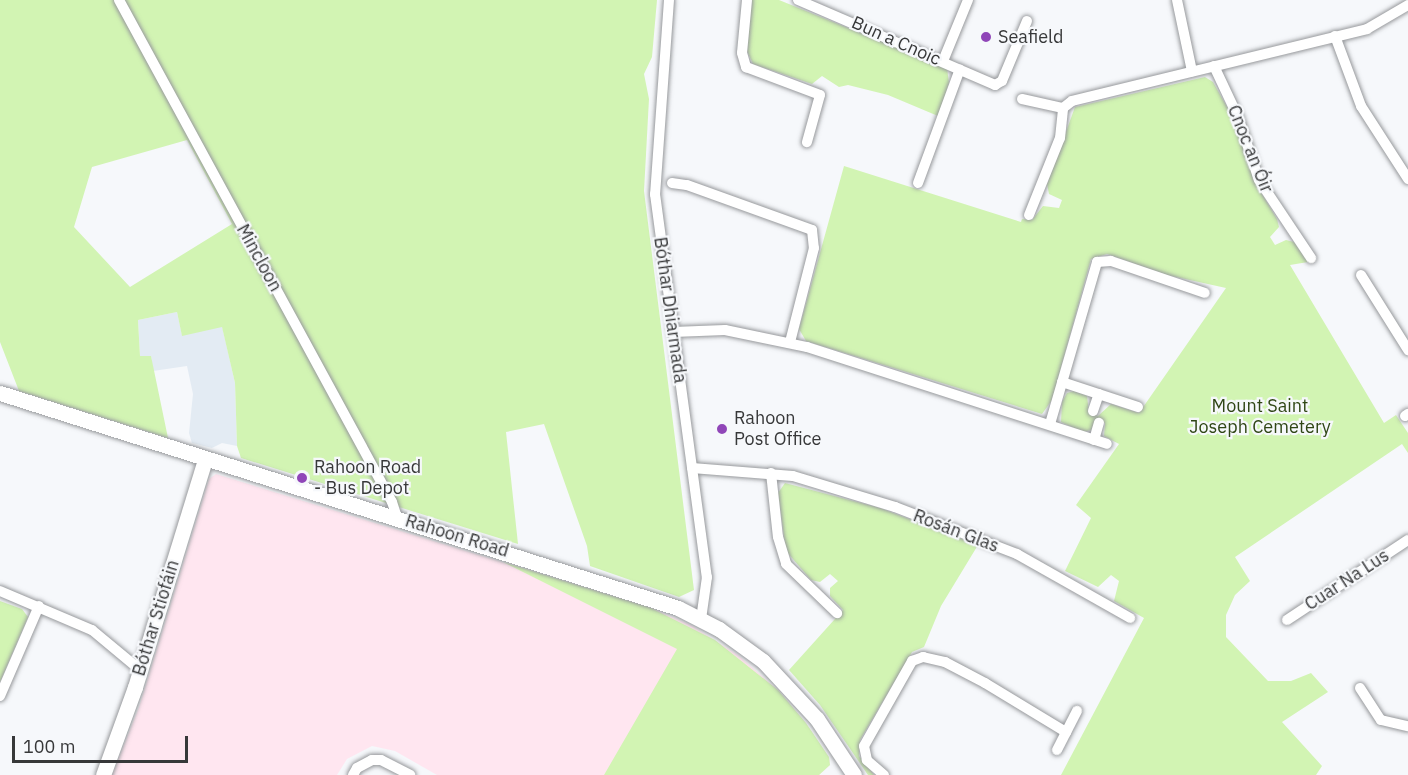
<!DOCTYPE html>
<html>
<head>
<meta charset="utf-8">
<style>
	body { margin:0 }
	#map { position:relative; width:1408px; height:775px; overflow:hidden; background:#f6f8fb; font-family:"IBM Plex Sans",sans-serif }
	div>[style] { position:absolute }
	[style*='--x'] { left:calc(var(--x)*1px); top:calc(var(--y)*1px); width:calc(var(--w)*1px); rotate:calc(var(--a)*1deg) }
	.commercial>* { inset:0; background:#ffe6f0 }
	.built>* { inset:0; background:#e3ebf3 }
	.green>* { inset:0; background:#d2f4b3 }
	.roads { filter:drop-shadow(0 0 2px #97999c) drop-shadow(0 0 2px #97999c) }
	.street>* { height:10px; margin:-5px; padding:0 5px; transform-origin:5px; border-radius:5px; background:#fff }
	.secondary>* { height:15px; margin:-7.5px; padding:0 7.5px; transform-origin:7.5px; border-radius:7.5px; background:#fff }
	.dots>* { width:16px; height:16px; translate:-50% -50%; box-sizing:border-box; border:3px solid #f6f8fb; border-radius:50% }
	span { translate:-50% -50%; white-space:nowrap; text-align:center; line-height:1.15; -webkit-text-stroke:4.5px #f6f8fb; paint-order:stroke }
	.poi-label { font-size:18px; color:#373839 }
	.left { translate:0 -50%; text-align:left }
	.street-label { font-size:18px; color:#373839 }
	.park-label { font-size:18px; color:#2f4615 }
	.scale { position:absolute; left:12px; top:736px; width:176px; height:27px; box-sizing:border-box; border:3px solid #373839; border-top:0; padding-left:8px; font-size:18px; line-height:21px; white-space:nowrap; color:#373839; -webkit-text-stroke:4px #f6f8fb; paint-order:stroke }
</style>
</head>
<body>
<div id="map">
	<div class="commercial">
		<i style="clip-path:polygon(216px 474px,651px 608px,691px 625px,738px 655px,778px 690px,806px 723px,829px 757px,830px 765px,819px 775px,437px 775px,395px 751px,372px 746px,347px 759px,337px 775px,112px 775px,139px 707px,209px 479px)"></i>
	</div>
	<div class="built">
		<i style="clip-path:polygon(177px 312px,182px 335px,222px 326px,235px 383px,237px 446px,222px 443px,212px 448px,192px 443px,189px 433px,193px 394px,187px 366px,153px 371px,151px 356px,140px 356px,138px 320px)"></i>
	</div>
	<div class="green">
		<i style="clip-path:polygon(evenodd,0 0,657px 0,652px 57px,644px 74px,649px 99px,644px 191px,694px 590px,679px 597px,590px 566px,587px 546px,544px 424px,506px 432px,518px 544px,241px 458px,237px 446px,235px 383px,222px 327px,182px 336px,177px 312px,138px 320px,140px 356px,151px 356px,168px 438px,19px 391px,0 342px,0 0,187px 140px,232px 224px,130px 287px,74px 227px,92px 167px,187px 140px)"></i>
		<i style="clip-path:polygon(752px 0,779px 0,947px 68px,949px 83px,938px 116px,888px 95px,848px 85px,839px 87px,822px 76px,812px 84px,753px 64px,747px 51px)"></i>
		<i style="clip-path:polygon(1205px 77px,1213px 82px,1231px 114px,1259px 189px,1277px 219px,1279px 227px,1270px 237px,1275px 245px,1286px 240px,1294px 242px,1308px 262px,1290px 265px,1384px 423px,1396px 415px,1408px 433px,1408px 453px,1402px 444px,1235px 557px,1250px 581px,1235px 595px,1226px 615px,1226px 637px,1268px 681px,1291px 681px,1311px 673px,1328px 692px,1282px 722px,1322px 766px,1316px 775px,1061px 775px,1144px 618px,1114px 601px,1119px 581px,1111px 575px,1098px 587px,1065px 571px,1091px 518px,1076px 505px,1119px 444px,1104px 436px,1105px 423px,1097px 419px,1091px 430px,1083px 432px,1061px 422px,1062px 402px,1067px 393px,1074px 391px,1087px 396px,1089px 412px,1098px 416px,1111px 404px,1139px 413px,1226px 288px,1167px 275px,1107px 254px,1091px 259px,1052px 400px,1042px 414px,806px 341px,799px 329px,844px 166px,1021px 222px,1022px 219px,1032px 220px,1043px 206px,1059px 208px,1062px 200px,1049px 194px,1047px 184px,1075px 107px)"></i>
		<i style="clip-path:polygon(785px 483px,880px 508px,978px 545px,941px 606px,924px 647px,912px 652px,860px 740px,859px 756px,874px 775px,868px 775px,820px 705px,789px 670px,843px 610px,830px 596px,830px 588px,838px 581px,830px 574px,820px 582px,811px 580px,786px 551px,778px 493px)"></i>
		<i style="clip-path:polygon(503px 562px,651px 608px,715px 640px,778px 690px,806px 723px,829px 757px,830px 765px,819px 775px,604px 775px,677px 649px)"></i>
		<i style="clip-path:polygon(0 601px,22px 609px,28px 617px,0 682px)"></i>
	</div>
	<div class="roads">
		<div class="street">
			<i style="--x:119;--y:0;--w:571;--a:61.46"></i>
			<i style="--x:392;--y:502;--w:16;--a:72"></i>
			<i style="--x:669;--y:0;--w:195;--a:94.1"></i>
			<i style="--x:655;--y:194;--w:387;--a:82.3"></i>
			<i style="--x:707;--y:577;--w:42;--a:98.1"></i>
			<i style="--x:747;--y:0;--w:53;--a:95.4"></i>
			<i style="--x:742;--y:53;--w:15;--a:74"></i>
			<i style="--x:746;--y:67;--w:79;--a:20.7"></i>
			<i style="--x:820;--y:95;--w:49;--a:105.5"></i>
			<i style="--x:798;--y:0;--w:215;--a:23.3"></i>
			<i style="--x:995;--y:85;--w:8;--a:-30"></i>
			<i style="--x:1002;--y:81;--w:65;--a:-67.4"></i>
			<i style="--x:1177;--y:0;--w:73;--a:78.1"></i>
			<i style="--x:1335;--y:36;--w:75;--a:69.6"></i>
			<i style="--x:1361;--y:106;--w:87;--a:57.2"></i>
			<i style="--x:943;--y:61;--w:66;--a:-67.7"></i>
			<i style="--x:1214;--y:66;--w:56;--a:64.8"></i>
			<i style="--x:1238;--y:117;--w:66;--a:71.6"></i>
			<i style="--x:1259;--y:180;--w:94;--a:56.3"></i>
			<i style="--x:1022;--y:99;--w:42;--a:12.4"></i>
			<i style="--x:1063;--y:108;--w:11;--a:-38"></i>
			<i style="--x:1072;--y:101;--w:304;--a:-13.7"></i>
			<i style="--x:1367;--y:29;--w:48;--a:-30.3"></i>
			<i style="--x:672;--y:183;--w:15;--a:8"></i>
			<i style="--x:687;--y:185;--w:133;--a:19.8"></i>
			<i style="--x:812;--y:230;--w:18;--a:84"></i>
			<i style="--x:814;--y:248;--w:97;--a:104.3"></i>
			<i style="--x:918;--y:183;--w:121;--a:-69.8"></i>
			<i style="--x:1029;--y:215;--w:83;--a:-68.1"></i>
			<i style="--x:1060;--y:138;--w:30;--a:-84"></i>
			<i style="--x:1361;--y:275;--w:89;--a:57.9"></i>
			<i style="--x:673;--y:332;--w:52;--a:-2.2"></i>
			<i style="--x:725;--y:330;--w:84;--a:11.7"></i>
			<i style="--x:807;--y:347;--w:315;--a:17.9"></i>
			<i style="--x:1062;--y:382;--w:80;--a:18.2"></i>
			<i style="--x:1093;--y:411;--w:18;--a:-71"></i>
			<i style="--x:1405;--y:416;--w:4;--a:-34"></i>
			<i style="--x:1050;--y:424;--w:169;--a:-73.8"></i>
			<i style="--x:1097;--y:262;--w:14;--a:-4"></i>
			<i style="--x:1111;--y:261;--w:99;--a:18.8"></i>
			<i style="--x:1094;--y:440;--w:18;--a:-74"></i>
			<i style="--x:692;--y:468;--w:101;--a:4.5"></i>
			<i style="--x:793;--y:476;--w:107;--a:16.9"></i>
			<i style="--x:895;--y:507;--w:131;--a:21.1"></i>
			<i style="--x:1017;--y:554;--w:130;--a:29.5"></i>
			<i style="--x:771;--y:473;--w:64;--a:83.8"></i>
			<i style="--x:778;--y:537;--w:28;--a:73"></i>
			<i style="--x:786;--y:564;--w:71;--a:43.9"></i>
			<i style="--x:0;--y:591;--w:100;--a:23"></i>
			<i style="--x:92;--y:630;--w:62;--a:39.8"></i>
			<i style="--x:1287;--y:620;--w:145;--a:-33.5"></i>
			<i style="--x:1360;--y:688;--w:38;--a:57"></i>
			<i style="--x:1381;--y:720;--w:28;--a:13"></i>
			<i style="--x:0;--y:696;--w:98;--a:-66.6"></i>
			<i style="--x:1057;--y:750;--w:44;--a:-62.9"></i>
			<i style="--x:353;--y:775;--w:8;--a:-60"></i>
			<i style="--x:357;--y:768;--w:17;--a:-28"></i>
			<i style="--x:372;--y:760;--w:9;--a:0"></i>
			<i style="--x:381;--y:760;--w:33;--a:27"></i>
			<i style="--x:884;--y:775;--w:23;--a:-139"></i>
			<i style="--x:867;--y:760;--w:14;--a:-102"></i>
			<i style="--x:864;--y:746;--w:98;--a:-60.5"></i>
			<i style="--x:912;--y:661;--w:12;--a:-20"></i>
			<i style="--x:923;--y:657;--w:23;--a:13"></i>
			<i style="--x:945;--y:662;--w:45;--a:27.7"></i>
			<i style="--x:985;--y:683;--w:95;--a:31.2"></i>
		</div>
		<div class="secondary">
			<i style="--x:0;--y:393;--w:711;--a:17.59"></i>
			<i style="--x:678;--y:608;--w:46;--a:27.1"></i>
			<i style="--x:719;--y:629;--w:54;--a:36"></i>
			<i style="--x:763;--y:661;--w:79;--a:47"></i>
			<i style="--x:817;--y:719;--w:67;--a:56.5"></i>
			<i style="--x:103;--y:775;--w:94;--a:-70"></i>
			<i style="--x:135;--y:687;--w:239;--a:-72.9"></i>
		</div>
	</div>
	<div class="dots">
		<i style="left:986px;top:37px;background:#9046b8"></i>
		<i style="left:722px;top:429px;background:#9046b8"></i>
		<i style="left:302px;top:478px;background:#9046b8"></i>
	</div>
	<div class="poi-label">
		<span class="left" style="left:998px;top:37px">Seafield</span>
		<span class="left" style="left:734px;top:429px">Rahoon<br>Post Office</span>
		<span class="left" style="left:314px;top:478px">Rahoon Road<br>- Bus Depot</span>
	</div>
	<div class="street-label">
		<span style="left:896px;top:41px;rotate:24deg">Bun a Cnoic</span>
		<span style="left:1250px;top:149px;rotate:68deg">Cnoc an Óir</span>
		<span style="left:259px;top:258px;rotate:61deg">Mincloon</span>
		<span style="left:670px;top:310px;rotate:82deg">Bóthar Dhiarmada</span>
		<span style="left:956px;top:531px;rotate:21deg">Rosán Glas</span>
		<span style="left:457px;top:536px;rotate:17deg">Rahoon Road</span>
		<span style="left:1347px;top:580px;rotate:-33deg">Cuar Na Lus</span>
		<span style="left:156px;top:618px;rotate:-73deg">Bóthar Stiofáin</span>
	</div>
	<div class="park-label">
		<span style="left:1260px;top:417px">Mount Saint<br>Joseph Cemetery</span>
	</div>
	<div class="scale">100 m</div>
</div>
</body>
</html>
